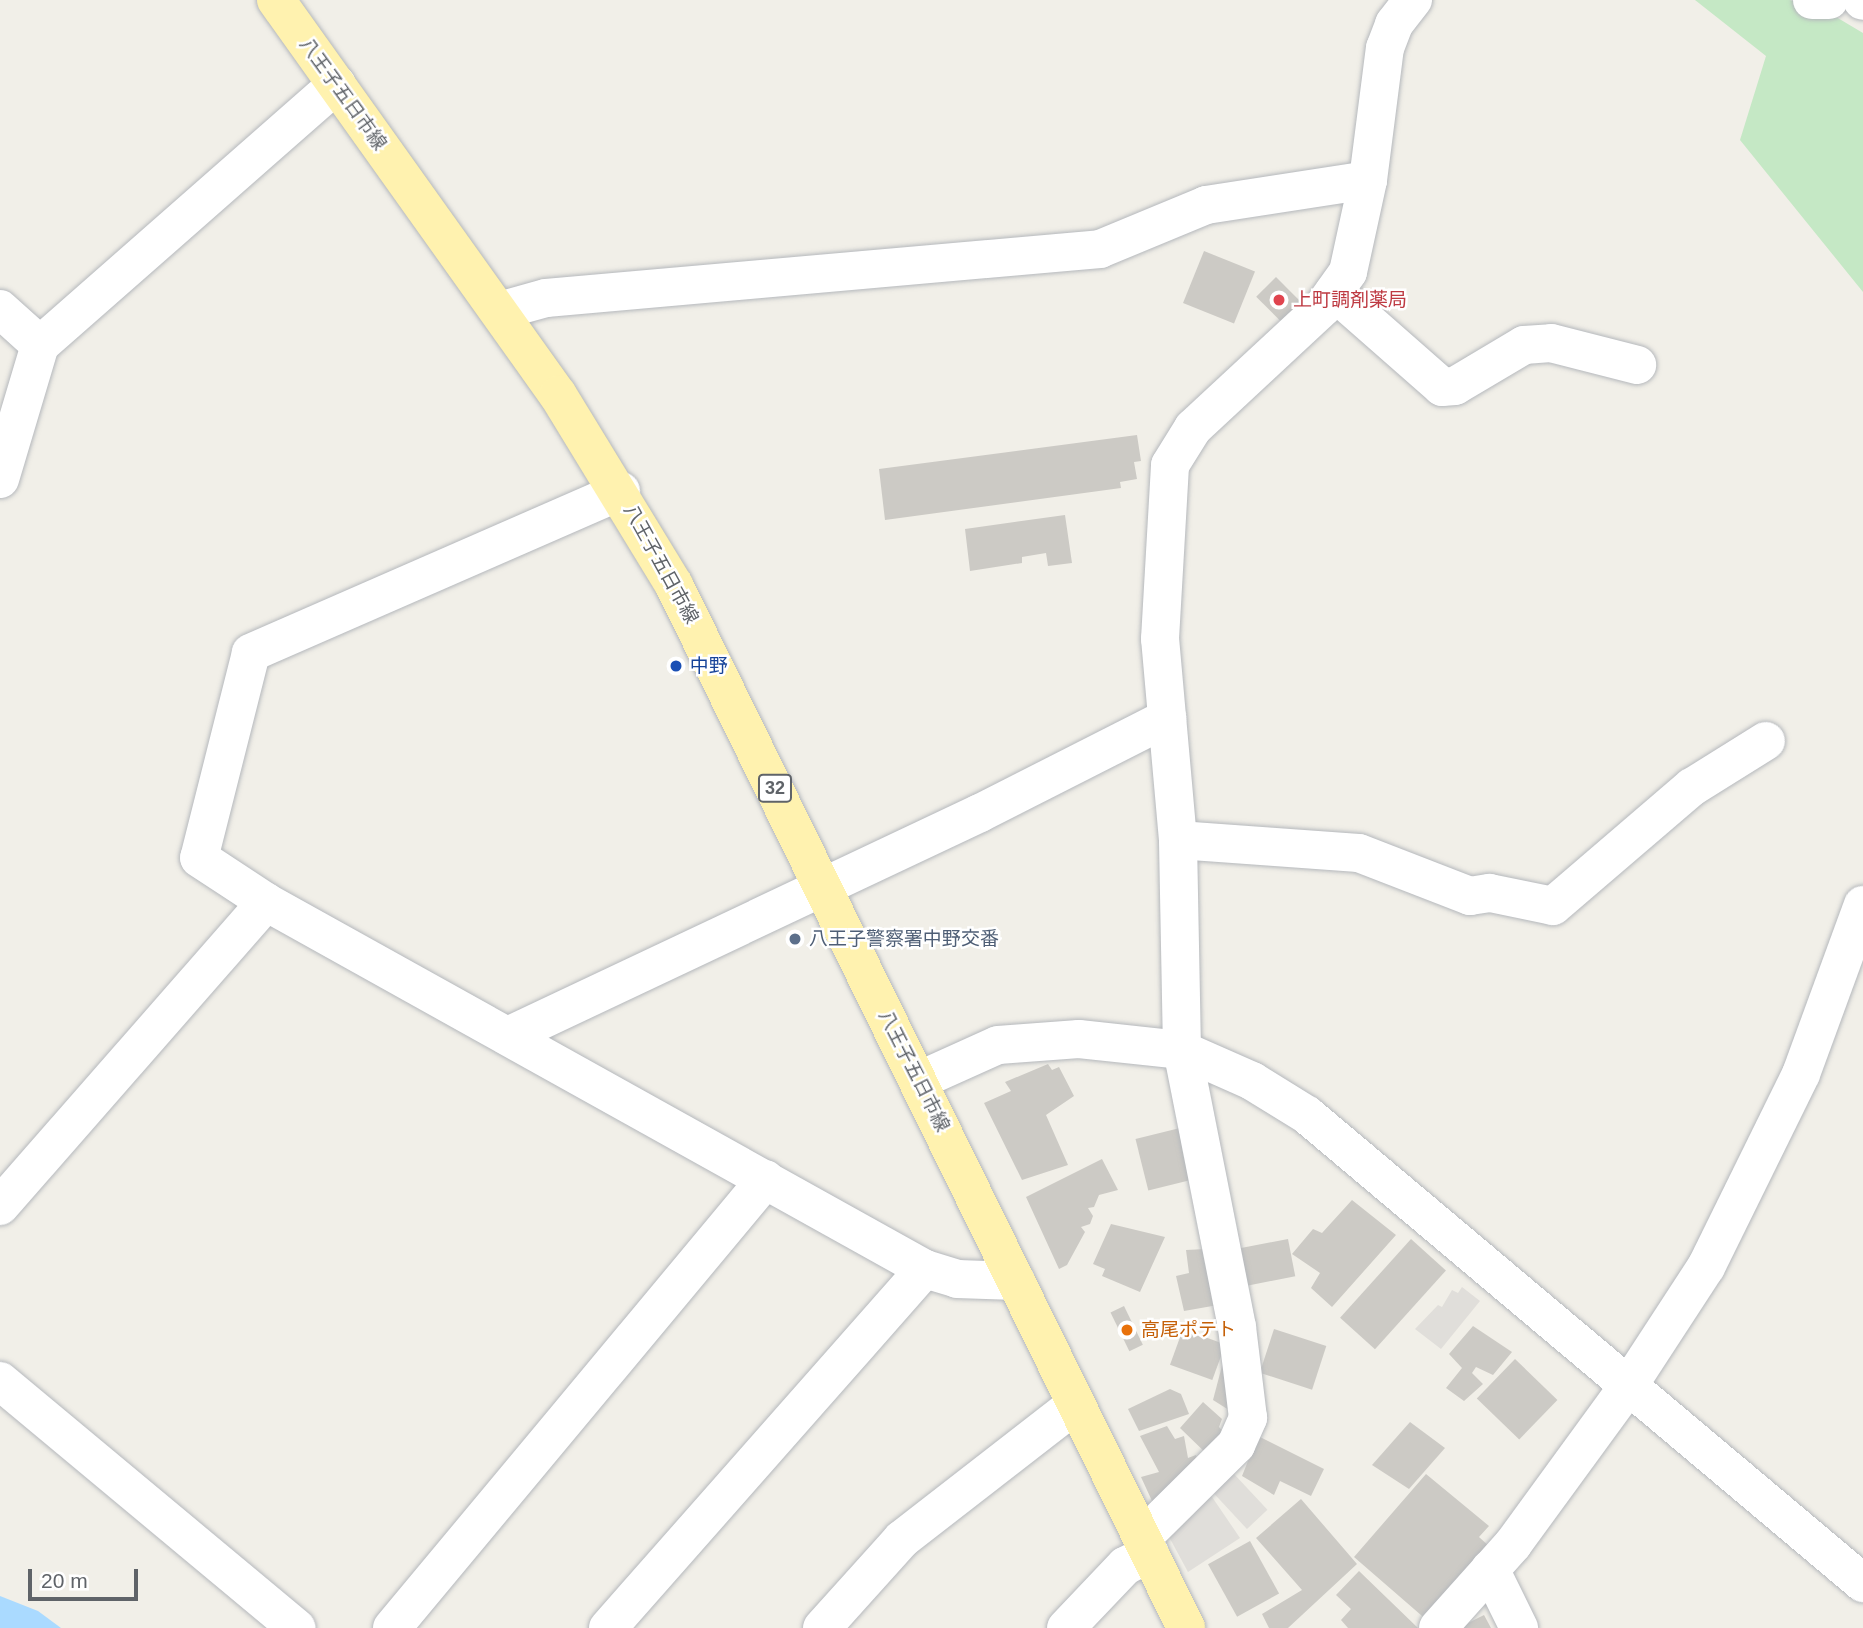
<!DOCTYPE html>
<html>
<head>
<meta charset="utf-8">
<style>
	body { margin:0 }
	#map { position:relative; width:1863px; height:1628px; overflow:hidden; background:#f1efe8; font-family:Arial,"Noto Sans JP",sans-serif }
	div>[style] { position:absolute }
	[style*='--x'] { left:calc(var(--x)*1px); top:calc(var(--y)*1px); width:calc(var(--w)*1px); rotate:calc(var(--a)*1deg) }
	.industrial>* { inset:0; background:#e0deda; transform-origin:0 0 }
	.green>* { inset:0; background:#c5e8c5 }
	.water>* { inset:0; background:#aadaff }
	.building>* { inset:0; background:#cccac5; transform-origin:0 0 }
	.roads { filter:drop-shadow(0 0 2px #b5b8bc) drop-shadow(0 0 2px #b5b8bc) }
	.minor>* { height:38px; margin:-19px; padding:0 19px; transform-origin:19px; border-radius:19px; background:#fff }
	.major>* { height:38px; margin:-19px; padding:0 19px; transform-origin:19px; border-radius:19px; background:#fff2af }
	.dots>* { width:19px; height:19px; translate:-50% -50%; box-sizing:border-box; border:4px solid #fff; border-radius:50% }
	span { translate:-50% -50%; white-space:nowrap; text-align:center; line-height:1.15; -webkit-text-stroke:5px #fff; paint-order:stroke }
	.shield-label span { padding:2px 5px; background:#fff; border:2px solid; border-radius:5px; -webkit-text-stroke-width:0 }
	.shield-label { font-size:18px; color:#5f6368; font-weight:700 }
	.street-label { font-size:19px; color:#5f6368 }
	.health-label { font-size:19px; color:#be3a42 }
	.left { translate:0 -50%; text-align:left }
	.transit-label { font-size:19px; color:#164399 }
	.service-label { font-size:19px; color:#4e5e75 }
	.food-label { font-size:19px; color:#c56008 }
	.scale { position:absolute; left:28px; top:1569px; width:110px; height:32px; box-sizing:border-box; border:4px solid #5f6368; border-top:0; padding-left:9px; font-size:21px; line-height:24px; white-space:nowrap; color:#5f6368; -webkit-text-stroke:5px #fff; paint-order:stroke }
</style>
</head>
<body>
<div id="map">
	<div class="industrial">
		<i style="clip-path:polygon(1462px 1287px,1480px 1301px,1441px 1349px,1415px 1329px,1438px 1305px,1442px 1307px,1452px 1290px,1458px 1293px)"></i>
		<i style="left:1234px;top:1474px;width:49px;height:28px;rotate:47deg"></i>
		<i style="clip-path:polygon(1210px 1494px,1240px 1538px,1188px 1572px,1167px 1533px)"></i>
	</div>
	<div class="green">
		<i style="clip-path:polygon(1695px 0,1790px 0,1831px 14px,1863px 33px,1863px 292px,1740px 140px,1766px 56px)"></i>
	</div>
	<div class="water">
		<i style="clip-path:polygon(0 1596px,38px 1611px,61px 1628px,0 1628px)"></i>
	</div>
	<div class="building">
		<i style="left:1204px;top:251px;width:55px;height:56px;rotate:22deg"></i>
		<i style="left:1276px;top:277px;width:37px;height:28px;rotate:45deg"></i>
		<i style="clip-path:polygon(1137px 435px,1141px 461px,1134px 462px,1137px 479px,1120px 482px,1121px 488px,885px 520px,879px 469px)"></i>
		<i style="clip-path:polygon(1065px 515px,1072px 563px,1048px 566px,1046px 553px,1022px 557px,1022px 563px,970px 571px,965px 529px)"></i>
		<i style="clip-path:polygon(1048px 1064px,1052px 1070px,1059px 1067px,1074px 1096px,1046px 1115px,1068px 1165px,1022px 1180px,984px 1103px,1011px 1091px,1005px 1082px)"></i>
		<i style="left:1184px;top:1127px;width:53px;height:50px;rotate:76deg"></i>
		<i style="clip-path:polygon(1102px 1159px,1118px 1190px,1099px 1195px,1094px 1207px,1088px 1208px,1093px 1216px,1090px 1224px,1081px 1227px,1085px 1232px,1067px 1265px,1059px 1269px,1026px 1197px)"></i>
		<i style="clip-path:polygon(1352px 1200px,1396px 1235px,1332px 1307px,1311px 1288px,1320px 1273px,1292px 1254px,1313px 1229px,1322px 1233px)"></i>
		<i style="clip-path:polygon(1111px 1224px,1165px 1237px,1140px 1292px,1102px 1276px,1105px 1269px,1093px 1264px)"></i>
		<i style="left:1288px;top:1239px;width:38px;height:53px;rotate:79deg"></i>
		<i style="left:1411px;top:1239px;width:47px;height:106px;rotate:42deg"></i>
		<i style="clip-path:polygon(1206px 1249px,1218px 1305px,1184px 1311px,1176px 1276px,1189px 1273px,1186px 1250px)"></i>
		<i style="left:1124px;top:1306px;width:43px;height:15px;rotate:64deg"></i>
		<i style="clip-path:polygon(1473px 1326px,1512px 1352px,1493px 1375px,1476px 1367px,1472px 1373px,1483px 1384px,1464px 1401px,1446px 1388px,1462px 1368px,1449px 1354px)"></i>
		<i style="left:1183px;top:1329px;width:45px;height:38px;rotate:20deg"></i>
		<i style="left:1274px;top:1329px;width:55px;height:46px;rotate:18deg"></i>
		<i style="left:1515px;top:1359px;width:59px;height:55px;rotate:44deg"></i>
		<i style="clip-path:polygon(1223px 1362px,1240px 1417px,1213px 1400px)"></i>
		<i style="clip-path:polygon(1170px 1389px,1181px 1394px,1189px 1414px,1139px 1431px,1128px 1409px)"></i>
		<i style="clip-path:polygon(1203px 1402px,1222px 1419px,1219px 1427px,1230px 1439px,1212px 1459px,1180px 1428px)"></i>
		<i style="clip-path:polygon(1410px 1422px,1445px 1448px,1409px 1489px,1372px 1465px)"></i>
		<i style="clip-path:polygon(1167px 1426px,1175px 1439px,1184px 1436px,1188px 1458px,1196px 1455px,1202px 1476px,1158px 1514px,1141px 1477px,1159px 1472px,1140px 1436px)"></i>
		<i style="clip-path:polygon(1258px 1436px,1324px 1469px,1311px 1496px,1280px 1481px,1274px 1495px,1242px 1476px)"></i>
		<i style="clip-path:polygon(1426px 1474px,1489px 1526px,1479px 1537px,1490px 1547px,1429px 1622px,1354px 1557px)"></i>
		<i style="clip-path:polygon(1301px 1499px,1357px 1564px,1288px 1628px,1269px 1628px,1262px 1614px,1302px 1590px,1256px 1538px)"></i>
		<i style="left:1250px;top:1541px;width:60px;height:48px;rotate:61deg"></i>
		<i style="clip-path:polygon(1359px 1571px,1418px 1628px,1348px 1628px,1341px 1620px,1351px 1609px,1336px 1595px)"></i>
		<i style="clip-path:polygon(1484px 1615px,1491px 1628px,1458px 1628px)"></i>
	</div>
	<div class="roads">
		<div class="minor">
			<i style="--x:1812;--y:0;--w:17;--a:0"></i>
			<i style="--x:1862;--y:0;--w:1;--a:45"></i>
			<i style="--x:1334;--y:292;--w:144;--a:41.3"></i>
			<i style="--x:1442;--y:387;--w:13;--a:-4"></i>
			<i style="--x:1455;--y:386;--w:80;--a:-30.7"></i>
			<i style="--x:1524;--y:345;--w:27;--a:-4"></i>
			<i style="--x:1551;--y:343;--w:89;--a:14.3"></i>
			<i style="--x:0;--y:309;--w:54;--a:42"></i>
			<i style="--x:499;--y:311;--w:49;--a:-15.5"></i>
			<i style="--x:546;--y:298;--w:556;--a:-5.05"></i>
			<i style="--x:1100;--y:249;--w:115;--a:-22.5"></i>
			<i style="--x:1206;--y:205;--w:164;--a:-8.8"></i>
			<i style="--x:0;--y:479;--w:140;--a:-73.4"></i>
			<i style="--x:40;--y:345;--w:395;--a:-41.3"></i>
			<i style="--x:621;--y:491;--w:404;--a:156.4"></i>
			<i style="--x:251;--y:653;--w:211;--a:104.2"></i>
			<i style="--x:199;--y:858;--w:80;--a:33.3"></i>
			<i style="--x:266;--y:902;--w:754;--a:29.11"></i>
			<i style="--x:925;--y:1269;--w:34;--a:17"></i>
			<i style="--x:957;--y:1279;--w:59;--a:1.9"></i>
			<i style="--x:1178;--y:840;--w:181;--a:4.1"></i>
			<i style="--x:1359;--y:853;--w:119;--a:21.2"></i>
			<i style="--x:1470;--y:896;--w:20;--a:-9"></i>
			<i style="--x:1490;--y:893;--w:64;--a:11.7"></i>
			<i style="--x:1553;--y:906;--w:183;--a:-40.6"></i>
			<i style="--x:1692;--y:787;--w:87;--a:-31.9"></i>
			<i style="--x:508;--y:1036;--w:522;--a:-25.29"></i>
			<i style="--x:980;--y:813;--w:210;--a:-26.9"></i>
			<i style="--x:920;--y:1080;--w:85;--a:-24.2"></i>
			<i style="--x:998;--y:1045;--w:81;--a:-4.2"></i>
			<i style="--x:1079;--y:1039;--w:104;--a:6.1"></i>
			<i style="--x:1182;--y:1050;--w:77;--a:23.9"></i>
			<i style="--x:1252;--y:1081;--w:65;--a:31.7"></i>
			<i style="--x:1307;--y:1115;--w:727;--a:40.09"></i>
			<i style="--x:0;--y:1206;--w:404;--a:-48.8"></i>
			<i style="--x:0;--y:1381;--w:386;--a:39.8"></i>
			<i style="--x:1143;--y:1537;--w:131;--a:-44.7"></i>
			<i style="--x:1236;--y:1445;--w:30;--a:-66"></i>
			<i style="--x:1248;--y:1418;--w:92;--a:-96.9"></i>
			<i style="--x:1237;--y:1327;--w:282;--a:-101.2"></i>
			<i style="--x:1182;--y:1050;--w:210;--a:-91.1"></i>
			<i style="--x:1178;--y:840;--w:202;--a:-95.1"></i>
			<i style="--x:1160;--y:639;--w:174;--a:-86.7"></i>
			<i style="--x:1170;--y:465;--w:44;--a:-58.1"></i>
			<i style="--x:1193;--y:428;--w:178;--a:-42.9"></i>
			<i style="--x:1323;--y:307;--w:43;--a:-54.5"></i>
			<i style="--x:1348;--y:272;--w:94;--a:-77.7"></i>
			<i style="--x:1368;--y:180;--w:133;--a:-82.7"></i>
			<i style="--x:1385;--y:48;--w:26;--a:-69"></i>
			<i style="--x:1394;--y:24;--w:31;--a:-52"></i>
			<i style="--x:1490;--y:1569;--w:66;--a:63.8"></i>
			<i style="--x:392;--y:1628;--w:584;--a:-50.21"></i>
			<i style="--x:608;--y:1628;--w:479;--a:-48.6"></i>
			<i style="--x:822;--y:1628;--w:120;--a:-48"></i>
			<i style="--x:902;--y:1539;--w:219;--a:-37.8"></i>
			<i style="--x:1066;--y:1628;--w:86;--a:-46.4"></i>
			<i style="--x:1125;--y:1566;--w:28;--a:-27"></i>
			<i style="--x:1438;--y:1628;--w:113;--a:-48.2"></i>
			<i style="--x:1513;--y:1544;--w:197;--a:-53.9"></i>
			<i style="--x:1629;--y:1385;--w:141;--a:-56.9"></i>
			<i style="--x:1706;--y:1267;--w:215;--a:-63.8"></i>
			<i style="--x:1801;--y:1074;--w:180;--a:-69.9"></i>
		</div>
		<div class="major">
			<i style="--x:276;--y:0;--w:485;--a:54.5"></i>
			<i style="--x:558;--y:395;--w:223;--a:58.6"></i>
			<i style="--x:674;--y:585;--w:1162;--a:63.85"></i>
		</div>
	</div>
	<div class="dots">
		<i style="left:1279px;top:300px;background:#e0444e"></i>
		<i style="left:676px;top:666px;background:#1a4fb4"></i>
		<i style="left:795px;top:939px;background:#5c6f8a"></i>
		<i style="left:1127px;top:1330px;background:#e8710a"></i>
	</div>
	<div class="shield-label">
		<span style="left:775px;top:788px">32</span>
	</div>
	<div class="street-label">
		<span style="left:343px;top:94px;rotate:54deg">八王子五日市線</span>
		<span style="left:661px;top:564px;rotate:61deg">八王子五日市線</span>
		<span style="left:914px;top:1071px;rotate:63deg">八王子五日市線</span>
	</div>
	<div class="health-label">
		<span class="left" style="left:1293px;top:300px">上町調剤薬局</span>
	</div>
	<div class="transit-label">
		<span class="left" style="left:690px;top:666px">中野</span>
	</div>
	<div class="service-label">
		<span class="left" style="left:809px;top:939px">八王子警察署中野交番</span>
	</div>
	<div class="food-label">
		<span class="left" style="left:1141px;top:1330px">高尾ポテト</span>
	</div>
	<div class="scale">20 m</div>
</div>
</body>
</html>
